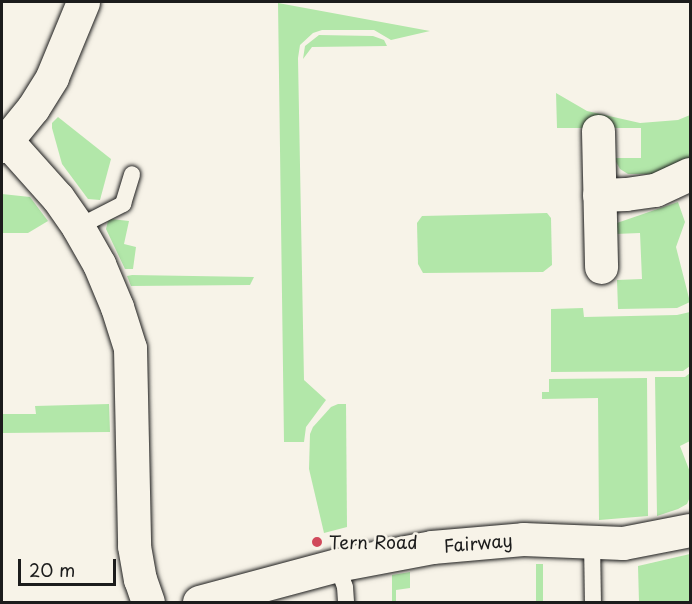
<!DOCTYPE html>
<html>
<head>
<meta charset="utf-8">
<style>
	body { margin:0 }
	#map { position:relative; width:692px; height:604px; overflow:hidden; background:#f7f3e8; font-family:"Playpen Sans",sans-serif }
	div>[style] { position:absolute }
	[style*='--x'] { left:calc(var(--x)*1px); top:calc(var(--y)*1px); width:calc(var(--w)*1px); rotate:calc(var(--a)*1deg) }
	.green>* { inset:0; background:#b2e7a9; transform-origin:0 0 }
	.roads { filter:drop-shadow(0 0 2px #1c1c1c) drop-shadow(0 0 2px #1c1c1c) }
	.lane>* { height:16px; margin:-8px; padding:0 8px; transform-origin:8px; border-radius:8px; background:#f7f3e8 }
	.street>* { height:33px; margin:-16.5px; padding:0 16.5px; transform-origin:16.5px; border-radius:16.5px; background:#f7f3e8 }
	.dots>* { width:16px; height:16px; translate:-50% -50%; box-sizing:border-box; border:3px solid #f7f3e8; border-radius:50% }
	span { translate:-50% -50%; white-space:nowrap; text-align:center; line-height:1.15; -webkit-text-stroke:5px #f7f3e8; paint-order:stroke }
	.poi-label { font-size:18px; color:#1c1c1c }
	.left { translate:0 -50%; text-align:left }
	.street-label { font-size:18px; color:#1c1c1c }
	.frame { position:absolute; inset:0; border:3px solid #1c1c1c; pointer-events:none }
	.scale { position:absolute; left:18px; top:559px; width:98px; height:27px; box-sizing:border-box; border:3px solid #1c1c1c; border-top:0; padding-left:8px; font-size:18px; line-height:21px; white-space:nowrap; color:#1c1c1c; -webkit-text-stroke:4px #f7f3e8; paint-order:stroke }
</style>
</head>
<body>
<div id="map">
	<div class="green">
		<i style="clip-path:polygon(278px 3px,430px 31px,391px 40px,374px 30px,322px 30px,313px 33px,300px 45px,298px 58px,304px 380px,326px 400px,306px 427px,304px 442px,284px 442px)"></i>
		<i style="clip-path:polygon(319px 35px,373px 36px,384px 40px,387px 46px,312px 47px,303px 59px,305px 46px)"></i>
		<i style="clip-path:polygon(556px 93px,587px 111px,640px 123px,678px 120px,690px 115px,690px 159px,652px 174px,628px 174px,620px 169px,614px 158px,641px 158px,641px 128px,557px 128px)"></i>
		<i style="clip-path:polygon(58px 117px,111px 159px,100px 200px,88px 199px,62px 164px,52px 128px,52px 123px)"></i>
		<i style="clip-path:polygon(2px 194px,30px 197px,48px 221px,28px 233px,2px 233px)"></i>
		<i style="clip-path:polygon(678px 202px,685px 222px,676px 247px,690px 302px,677px 308px,618px 309px,617px 280px,642px 279px,640px 233px,615px 234px,614px 224px)"></i>
		<i style="clip-path:polygon(547px 213px,551px 218px,552px 265px,543px 272px,423px 273px,418px 264px,417px 223px,422px 216px)"></i>
		<i style="clip-path:polygon(111px 219px,129px 221px,124px 244px,136px 247px,133px 269px,125px 269px,106px 229px,108px 221px)"></i>
		<i style="clip-path:polygon(132px 275px,254px 277px,250px 285px,131px 286px,127px 276px)"></i>
		<i style="clip-path:polygon(583px 308px,584px 317px,677px 315px,690px 312px,690px 366px,683px 371px,551px 372px,551px 309px)"></i>
		<i style="clip-path:polygon(690px 373px,690px 441px,680px 446px,690px 472px,690px 497px,687px 504px,678px 509px,657px 516px,655px 377px,685px 377px)"></i>
		<i style="clip-path:polygon(647px 378px,648px 516px,599px 520px,598px 398px,542px 399px,542px 392px,549px 392px,549px 379px)"></i>
		<i style="clip-path:polygon(109px 404px,110px 432px,2px 433px,2px 414px,36px 414px,35px 406px)"></i>
		<i style="clip-path:polygon(338px 404px,346px 404px,347px 527px,324px 533px,309px 469px,310px 434px,313px 427px,331px 407px)"></i>
		<i style="clip-path:polygon(690px 554px,690px 602px,639px 602px,638px 566px)"></i>
		<i style="left:536px;top:564px;width:7px;height:38px"></i>
		<i style="clip-path:polygon(410px 572px,410px 588px,396px 590px,396px 602px,392px 602px,392px 575px)"></i>
	</div>
	<div class="roads">
		<div class="lane">
			<i style="--x:78;--y:227;--w:51;--a:-27.1"></i>
			<i style="--x:123;--y:204;--w:31;--a:-73"></i>
			<i style="--x:592;--y:541;--w:61;--a:89.1"></i>
			<i style="--x:337;--y:565;--w:23;--a:70"></i>
			<i style="--x:345;--y:587;--w:15;--a:86"></i>
		</div>
		<div class="street">
			<i style="--x:598;--y:131;--w:136;--a:88.7"></i>
			<i style="--x:7;--y:141;--w:76;--a:48.2"></i>
			<i style="--x:58;--y:198;--w:35;--a:55"></i>
			<i style="--x:78;--y:227;--w:43;--a:60.4"></i>
			<i style="--x:99;--y:264;--w:47;--a:67.3"></i>
			<i style="--x:117;--y:307;--w:43;--a:72.4"></i>
			<i style="--x:130;--y:348;--w:198;--a:88.8"></i>
			<i style="--x:134;--y:546;--w:34;--a:80"></i>
			<i style="--x:140;--y:579;--w:24;--a:71"></i>
			<i style="--x:2;--y:146;--w:49;--a:-50.8"></i>
			<i style="--x:33;--y:108;--w:36;--a:-58"></i>
			<i style="--x:52;--y:77;--w:81;--a:-67.5"></i>
			<i style="--x:599;--y:195;--w:27;--a:-2"></i>
			<i style="--x:626;--y:194;--w:29;--a:-8"></i>
			<i style="--x:655;--y:190;--w:38;--a:-25"></i>
			<i style="--x:199;--y:602;--w:143;--a:-15"></i>
			<i style="--x:337;--y:565;--w:97;--a:-10.7"></i>
			<i style="--x:432;--y:547;--w:91;--a:-5"></i>
			<i style="--x:523;--y:539;--w:100;--a:2.3"></i>
			<i style="--x:623;--y:543;--w:68;--a:-11"></i>
		</div>
	</div>
	<div class="dots">
		<i style="left:317px;top:542px;background:#d1495b"></i>
	</div>
	<div class="poi-label">
		<span class="left" style="left:329px;top:542px">Tern Road</span>
	</div>
	<div class="street-label">
		<span style="left:478px;top:543px;rotate:-5deg">Fairway</span>
	</div>
	<div class="frame"></div>
	<div class="scale">20 m</div>
</div>
</body>
</html>
